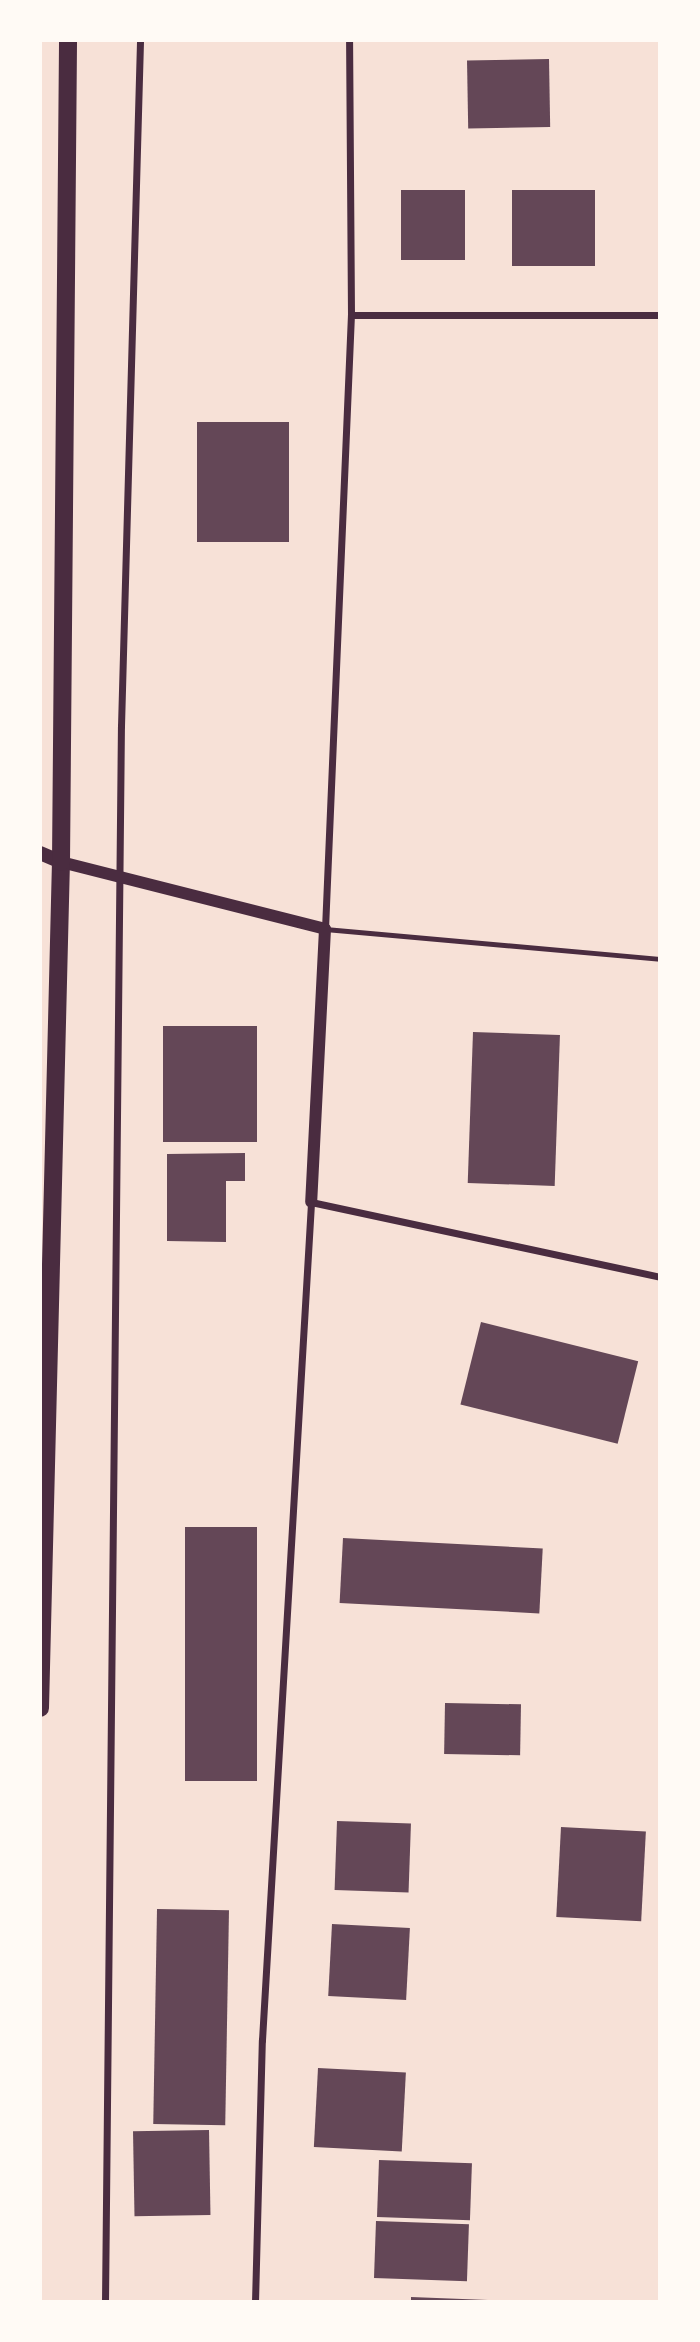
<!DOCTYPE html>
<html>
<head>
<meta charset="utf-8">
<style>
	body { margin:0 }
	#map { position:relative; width:700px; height:2342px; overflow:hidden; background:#f7e1d7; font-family:Raleway,sans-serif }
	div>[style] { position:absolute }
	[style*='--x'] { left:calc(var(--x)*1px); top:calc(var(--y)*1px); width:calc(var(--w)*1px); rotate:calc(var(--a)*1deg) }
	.building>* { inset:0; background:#644757; transform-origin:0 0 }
	.service>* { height:5px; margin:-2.5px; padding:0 2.5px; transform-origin:2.5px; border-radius:2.5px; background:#4a2c40 }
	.minor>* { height:7px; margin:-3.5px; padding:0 3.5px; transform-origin:3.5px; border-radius:3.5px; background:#4a2c40 }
	.tertiary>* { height:12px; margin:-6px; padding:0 6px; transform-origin:6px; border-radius:6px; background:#4a2c40 }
	.secondary>* { height:14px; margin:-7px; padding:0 7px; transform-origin:7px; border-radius:7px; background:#4a2c40 }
	.primary>* { height:18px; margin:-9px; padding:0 9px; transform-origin:9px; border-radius:9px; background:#4a2c40 }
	span { translate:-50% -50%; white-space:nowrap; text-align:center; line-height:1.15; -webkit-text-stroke:6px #fffaf5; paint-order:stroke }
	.frame { position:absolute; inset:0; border:42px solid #fffaf5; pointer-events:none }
</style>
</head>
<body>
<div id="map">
	<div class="building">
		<i style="left:549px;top:59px;width:68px;height:82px;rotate:89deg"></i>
		<i style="left:465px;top:190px;width:70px;height:64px;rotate:90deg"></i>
		<i style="left:512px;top:190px;width:83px;height:76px"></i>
		<i style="left:197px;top:422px;width:92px;height:120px"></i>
		<i style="left:257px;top:1026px;width:116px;height:94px;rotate:90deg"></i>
		<i style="left:473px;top:1032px;width:87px;height:151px;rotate:2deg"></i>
		<i style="clip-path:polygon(245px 1153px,245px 1181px,226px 1181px,226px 1242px,167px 1241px,167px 1154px)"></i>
		<i style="left:481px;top:1322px;width:162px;height:85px;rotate:14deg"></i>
		<i style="left:185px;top:1527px;width:72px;height:254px"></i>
		<i style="left:343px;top:1538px;width:200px;height:65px;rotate:3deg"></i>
		<i style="left:445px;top:1703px;width:76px;height:51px;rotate:1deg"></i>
		<i style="left:337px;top:1821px;width:74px;height:69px;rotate:2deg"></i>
		<i style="left:561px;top:1827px;width:85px;height:90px;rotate:3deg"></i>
		<i style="left:157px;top:1909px;width:72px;height:215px;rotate:1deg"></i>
		<i style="left:332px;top:1924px;width:78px;height:72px;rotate:3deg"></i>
		<i style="left:318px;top:2068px;width:88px;height:79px;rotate:3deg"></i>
		<i style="left:209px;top:2130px;width:85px;height:76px;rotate:89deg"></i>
		<i style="left:379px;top:2160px;width:93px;height:57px;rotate:2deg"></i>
		<i style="left:376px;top:2221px;width:93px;height:57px;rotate:2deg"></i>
		<i style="clip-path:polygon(411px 2297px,488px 2300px,488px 2302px,411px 2302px)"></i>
	</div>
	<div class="service">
		<i style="--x:325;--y:929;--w:336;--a:5.1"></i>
	</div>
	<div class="minor">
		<i style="--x:351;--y:315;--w:309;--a:0"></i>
		<i style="--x:325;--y:929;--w:615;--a:-87.58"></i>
		<i style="--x:351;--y:315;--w:275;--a:-90.4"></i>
		<i style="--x:105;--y:2302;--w:1576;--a:-89.42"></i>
		<i style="--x:121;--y:726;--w:686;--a:-88.41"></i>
		<i style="--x:255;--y:2302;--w:262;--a:-88.5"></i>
		<i style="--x:262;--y:2040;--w:839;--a:-86.65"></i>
		<i style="--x:311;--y:1202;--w:357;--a:12.1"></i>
	</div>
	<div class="tertiary">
		<i style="--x:61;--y:862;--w:272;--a:14.2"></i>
		<i style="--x:325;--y:929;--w:273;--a:92.9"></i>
	</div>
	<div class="secondary">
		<i style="--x:40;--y:853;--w:23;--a:23"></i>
	</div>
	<div class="primary">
		<i style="--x:40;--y:1708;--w:846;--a:-88.58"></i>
		<i style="--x:61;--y:862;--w:822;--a:-89.51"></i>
	</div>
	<div class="frame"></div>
</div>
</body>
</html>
